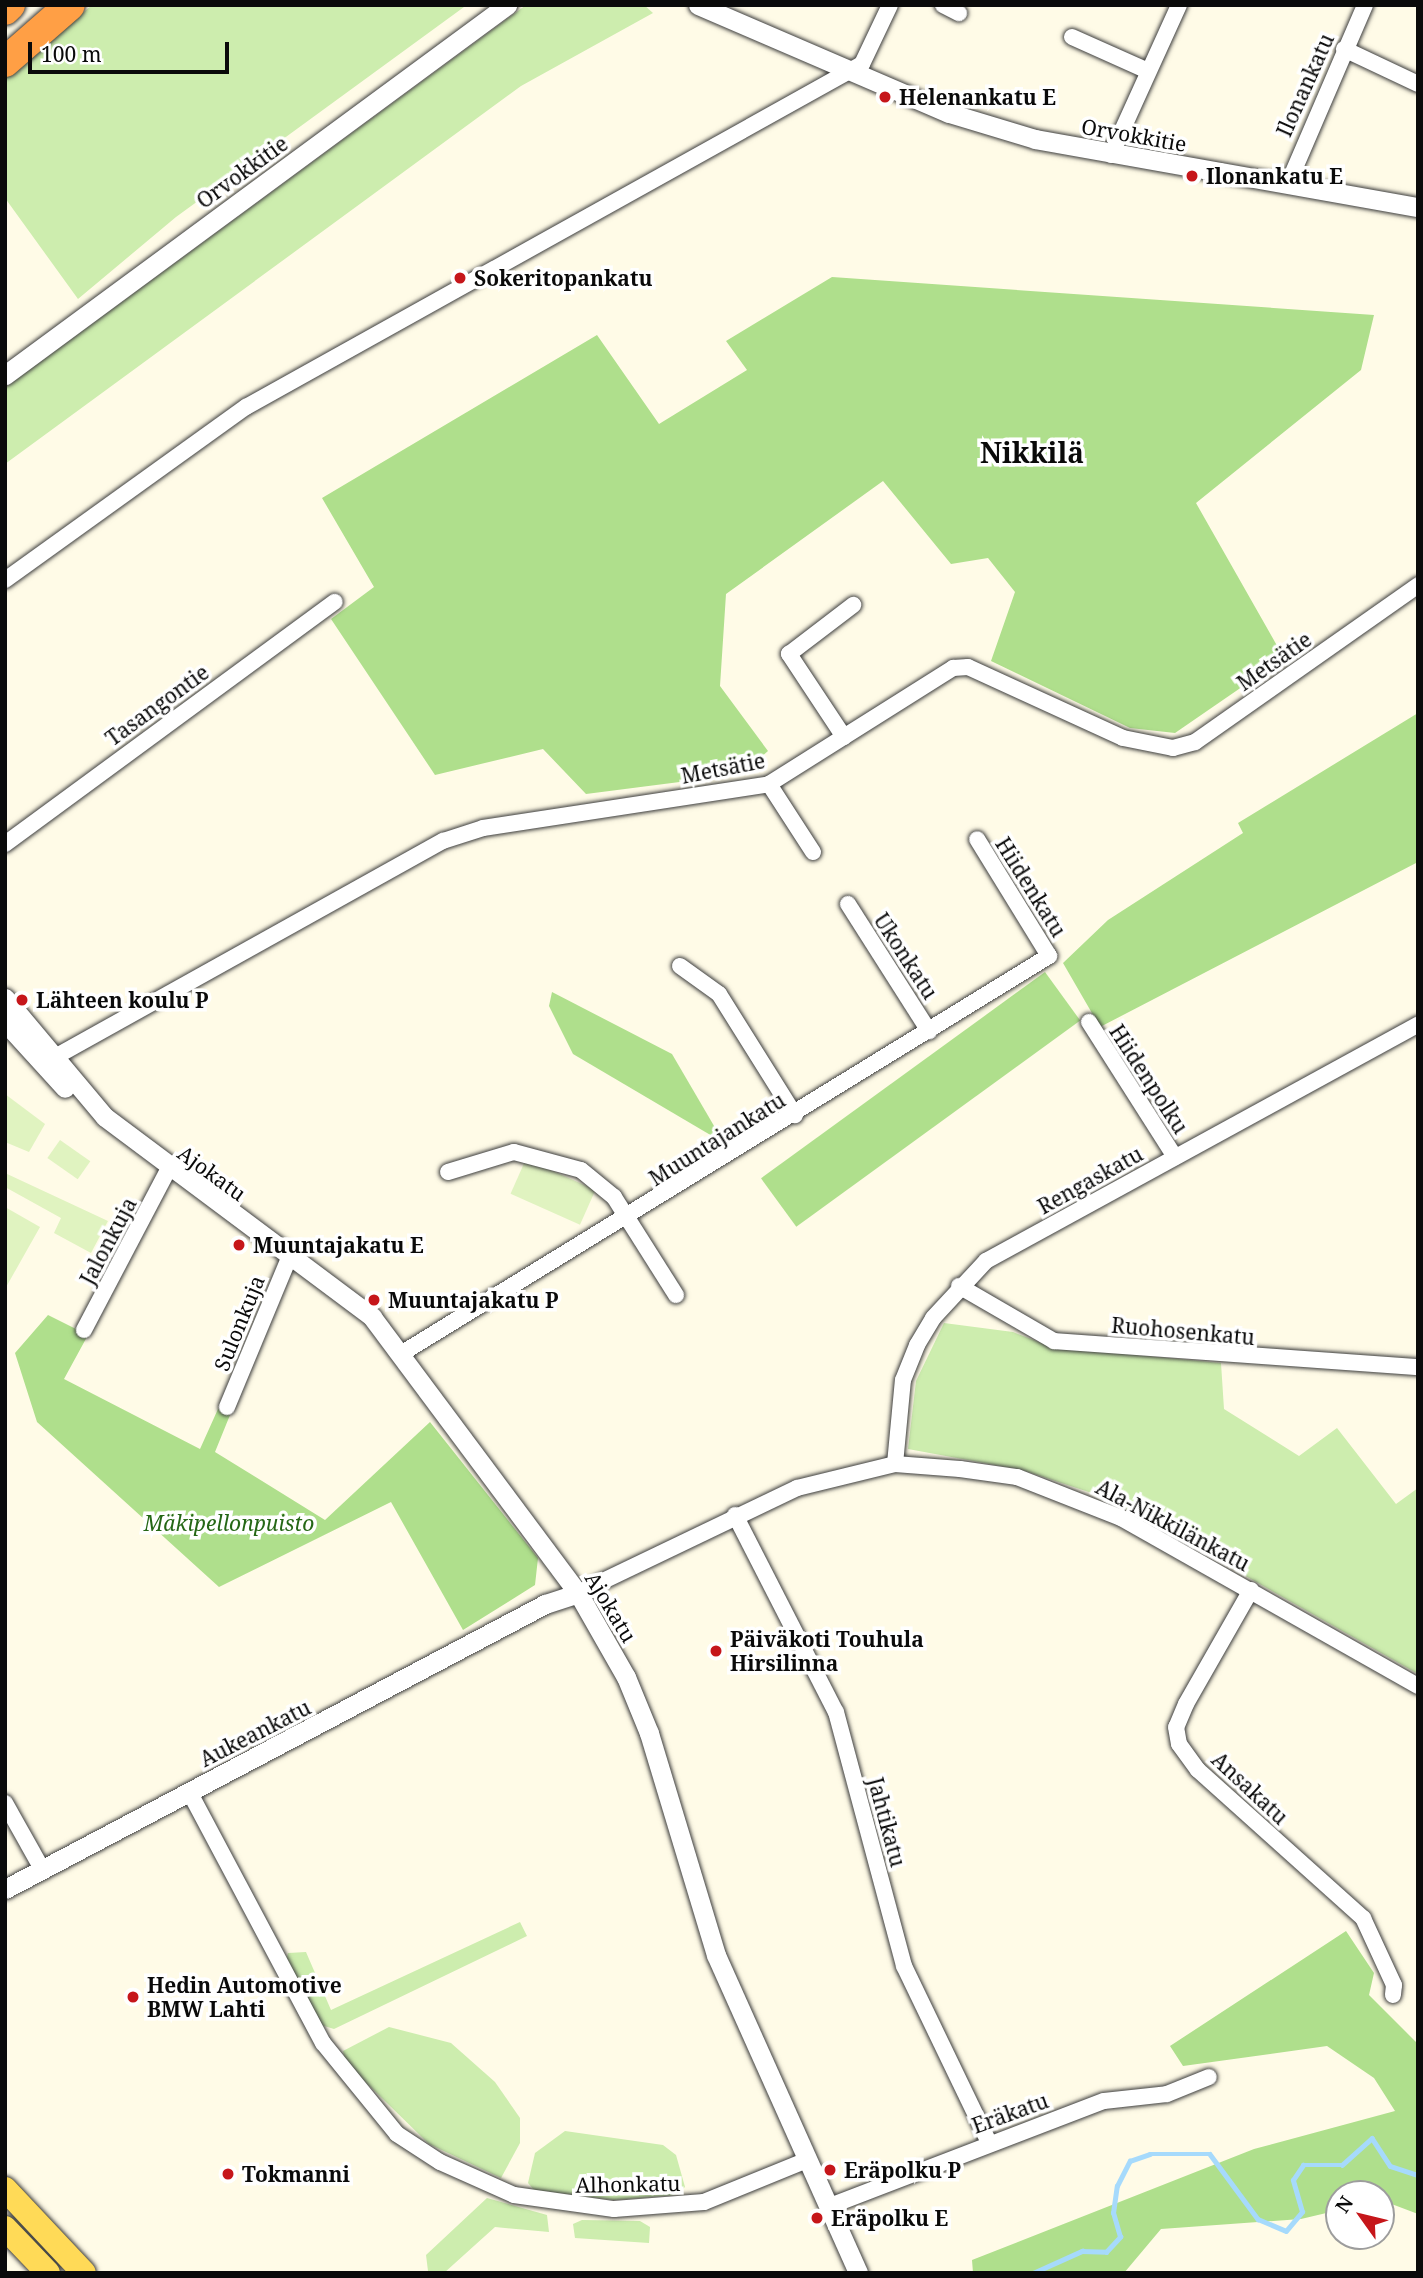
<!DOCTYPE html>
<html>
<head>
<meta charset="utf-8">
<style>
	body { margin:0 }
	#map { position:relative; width:1423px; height:2278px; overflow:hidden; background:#fffbe7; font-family:"Noto Serif",serif }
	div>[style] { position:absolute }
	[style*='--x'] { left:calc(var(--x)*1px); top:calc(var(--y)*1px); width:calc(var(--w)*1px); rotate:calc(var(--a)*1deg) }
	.green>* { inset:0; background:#cdedae }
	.forest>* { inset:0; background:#afdf8c; transform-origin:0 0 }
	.pitch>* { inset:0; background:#e0f3c0; transform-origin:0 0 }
	.stream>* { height:4.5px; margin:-2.25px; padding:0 2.25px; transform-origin:2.25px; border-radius:2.25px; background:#a6dafc }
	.roads { filter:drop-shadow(0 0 2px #3d3d3d) drop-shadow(0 0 2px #3d3d3d) }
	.minor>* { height:16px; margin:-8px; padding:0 8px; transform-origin:8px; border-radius:8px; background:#fff }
	.tertiary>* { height:19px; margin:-9.5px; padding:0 9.5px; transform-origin:9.5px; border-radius:9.5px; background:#fff }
	.primary>* { height:24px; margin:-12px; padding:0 12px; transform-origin:12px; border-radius:12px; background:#ffda57 }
	.motorway>* { height:30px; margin:-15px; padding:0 15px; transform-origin:15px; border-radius:15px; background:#ff9f45 }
	.dots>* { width:19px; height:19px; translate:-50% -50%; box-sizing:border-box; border:4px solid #fff; border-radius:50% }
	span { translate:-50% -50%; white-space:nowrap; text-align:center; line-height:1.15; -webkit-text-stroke:7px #fff; paint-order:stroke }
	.street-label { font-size:21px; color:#0a0a0a }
	.poi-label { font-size:21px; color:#0a0a0a; font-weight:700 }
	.left { translate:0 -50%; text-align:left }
	.park-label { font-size:21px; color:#256716; font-style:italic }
	.district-label { font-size:28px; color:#0a0a0a; font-weight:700 }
	.frame { position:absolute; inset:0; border:7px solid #0a0a0a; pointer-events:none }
	.north { position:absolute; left:1325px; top:2180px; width:70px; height:70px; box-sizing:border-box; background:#fff; border:2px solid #9d9d9d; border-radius:50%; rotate:304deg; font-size:19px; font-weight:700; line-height:28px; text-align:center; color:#0a0a0a }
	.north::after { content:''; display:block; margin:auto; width:24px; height:32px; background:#c6161a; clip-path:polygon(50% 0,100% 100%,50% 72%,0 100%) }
	.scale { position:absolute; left:28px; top:42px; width:201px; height:32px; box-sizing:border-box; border:4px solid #0a0a0a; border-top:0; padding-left:9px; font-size:21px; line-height:24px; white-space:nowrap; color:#0a0a0a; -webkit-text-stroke:5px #fff; paint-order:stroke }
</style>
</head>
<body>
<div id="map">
	<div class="green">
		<i style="clip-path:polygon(92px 5px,463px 5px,464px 7px,176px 217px,78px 299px,5px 198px,5px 79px)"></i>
		<i style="clip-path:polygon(526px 5px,644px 5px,653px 13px,521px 86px,5px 464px,5px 388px)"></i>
		<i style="clip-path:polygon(944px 1323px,1013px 1332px,1052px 1347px,1221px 1363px,1224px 1409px,1299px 1456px,1337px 1428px,1396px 1504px,1418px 1488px,1418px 1674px,1110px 1499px,1022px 1470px,908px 1449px,916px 1381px)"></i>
		<i style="clip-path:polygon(520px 1922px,527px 1936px,334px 2029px,318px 2024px,286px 1961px,288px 1953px,306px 1952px,331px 2010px)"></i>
		<i style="clip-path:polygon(389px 2027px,451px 2043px,495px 2082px,520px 2118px,520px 2143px,501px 2178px,429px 2144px,345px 2062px,343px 2051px)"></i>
		<i style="clip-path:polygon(565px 2131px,663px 2145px,676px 2155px,685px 2187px,676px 2195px,614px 2200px,534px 2190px,528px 2183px,535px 2153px)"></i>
		<i style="clip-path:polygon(487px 2198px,547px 2215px,549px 2232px,495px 2227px,444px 2273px,428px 2271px,426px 2255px)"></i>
		<i style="clip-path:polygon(582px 2220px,640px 2221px,650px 2227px,649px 2243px,575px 2238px,573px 2224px)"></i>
	</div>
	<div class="forest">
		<i style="clip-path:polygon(832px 277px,1374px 315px,1361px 370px,1196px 503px,1284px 658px,1175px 733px,1130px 728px,991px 661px,1015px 592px,988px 558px,951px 564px,883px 481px,726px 594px,720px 686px,768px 751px,742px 774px,586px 794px,543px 749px,435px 775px,331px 619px,374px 587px,322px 498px,597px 335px,659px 424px,747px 370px,726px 341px)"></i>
		<i style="clip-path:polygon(1418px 713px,1418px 862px,1100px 1027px,1063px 963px,1108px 920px,1243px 833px,1238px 823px)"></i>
		<i style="left:1045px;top:972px;width:60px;height:351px;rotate:54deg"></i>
		<i style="clip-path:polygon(552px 992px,672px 1054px,724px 1143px,573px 1054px,549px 1006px)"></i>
		<i style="clip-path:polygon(48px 1315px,88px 1335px,64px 1379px,200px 1449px,218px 1409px,230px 1415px,215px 1452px,325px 1520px,430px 1422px,538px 1558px,535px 1585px,463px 1630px,391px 1502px,219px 1587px,37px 1422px,15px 1353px)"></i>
		<i style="clip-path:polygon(1346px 1931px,1374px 1973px,1369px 1995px,1418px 2044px,1418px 2214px,1381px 2200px,1381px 2194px,1339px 2194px,1339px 2210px,1301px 2219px,1161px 2229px,1124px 2273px,973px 2273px,972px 2260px,1254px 2149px,1395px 2111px,1374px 2078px,1327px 2046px,1183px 2066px,1170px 2046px)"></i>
	</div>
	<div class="pitch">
		<i style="clip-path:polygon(5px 1094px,45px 1124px,29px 1152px,5px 1142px)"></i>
		<i style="left:60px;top:1140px;width:37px;height:22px;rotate:35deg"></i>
		<i style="left:526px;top:1159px;width:76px;height:38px;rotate:24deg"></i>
		<i style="clip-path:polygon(5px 1173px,108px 1221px,91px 1253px,54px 1233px,61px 1218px,5px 1187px)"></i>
		<i style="clip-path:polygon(5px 1207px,40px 1227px,5px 1289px)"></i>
	</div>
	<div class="stream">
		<i style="--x:1033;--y:2273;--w:54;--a:-24.2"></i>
		<i style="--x:1082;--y:2251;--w:24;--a:2"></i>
		<i style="--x:1106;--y:2252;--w:21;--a:-47"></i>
		<i style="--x:1120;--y:2237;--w:25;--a:-106"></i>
		<i style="--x:1113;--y:2213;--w:27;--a:-82"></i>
		<i style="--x:1117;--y:2186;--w:28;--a:-63"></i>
		<i style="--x:1130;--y:2161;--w:21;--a:-19"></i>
		<i style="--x:1150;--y:2154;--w:60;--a:0"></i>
		<i style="--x:1210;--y:2154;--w:81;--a:53.6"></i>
		<i style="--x:1258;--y:2219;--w:30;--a:23"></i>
		<i style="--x:1286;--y:2231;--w:25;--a:-50"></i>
		<i style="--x:1302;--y:2212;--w:33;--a:-106"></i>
		<i style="--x:1293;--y:2180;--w:18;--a:-56"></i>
		<i style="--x:1303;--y:2165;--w:39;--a:0"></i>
		<i style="--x:1342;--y:2165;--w:40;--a:-42"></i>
		<i style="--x:1372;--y:2138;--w:33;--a:57"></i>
		<i style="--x:1390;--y:2166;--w:29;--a:18"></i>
	</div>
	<div class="roads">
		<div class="minor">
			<i style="--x:943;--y:5;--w:18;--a:27"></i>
			<i style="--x:1072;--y:37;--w:83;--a:24.1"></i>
			<i style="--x:1344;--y:49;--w:82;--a:25.3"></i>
			<i style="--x:1111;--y:155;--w:165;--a:-65.6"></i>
			<i style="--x:1288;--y:184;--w:195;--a:-66.7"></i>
			<i style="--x:5;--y:580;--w:297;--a:-35.7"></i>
			<i style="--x:246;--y:407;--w:705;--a:-29.11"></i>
			<i style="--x:862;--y:64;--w:65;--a:-64.6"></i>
			<i style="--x:844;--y:737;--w:100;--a:-123.5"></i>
			<i style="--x:789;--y:654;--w:81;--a:-37.4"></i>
			<i style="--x:769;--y:784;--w:81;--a:57.1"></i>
			<i style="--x:5;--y:844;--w:409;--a:-36.3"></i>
			<i style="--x:848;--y:904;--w:151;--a:57.5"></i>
			<i style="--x:680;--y:966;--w:48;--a:35.7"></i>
			<i style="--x:719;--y:994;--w:143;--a:57.9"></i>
			<i style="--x:1089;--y:1022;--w:160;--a:57.5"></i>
			<i style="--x:44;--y:1063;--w:457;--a:-29.1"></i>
			<i style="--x:443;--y:841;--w:42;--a:-18"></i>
			<i style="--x:483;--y:828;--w:289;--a:-8.7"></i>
			<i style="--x:769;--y:784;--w:218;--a:-32.2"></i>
			<i style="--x:953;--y:668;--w:15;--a:-4"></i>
			<i style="--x:968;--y:667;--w:170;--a:24.6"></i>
			<i style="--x:1123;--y:738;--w:51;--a:11.3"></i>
			<i style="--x:1173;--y:748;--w:23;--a:-15"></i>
			<i style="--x:1195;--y:742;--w:273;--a:-35.1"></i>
			<i style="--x:448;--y:1172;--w:69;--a:-16.9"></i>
			<i style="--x:514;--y:1152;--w:69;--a:15"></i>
			<i style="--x:581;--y:1170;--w:43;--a:39.3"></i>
			<i style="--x:614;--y:1197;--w:116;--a:57.7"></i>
			<i style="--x:959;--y:1286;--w:110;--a:30.1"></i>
			<i style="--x:1054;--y:1341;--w:365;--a:4.1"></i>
			<i style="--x:84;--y:1330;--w:181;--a:-62.3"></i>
			<i style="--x:404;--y:1352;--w:757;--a:-31.55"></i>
			<i style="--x:1049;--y:956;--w:137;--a:-121.6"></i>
			<i style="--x:227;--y:1407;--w:164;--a:-67.4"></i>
			<i style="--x:895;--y:1464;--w:84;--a:-84.6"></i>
			<i style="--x:903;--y:1380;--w:38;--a:-68"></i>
			<i style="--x:917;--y:1345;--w:31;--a:-59"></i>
			<i style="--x:933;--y:1318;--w:78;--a:-47.1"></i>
			<i style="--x:986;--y:1261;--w:493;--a:-28.7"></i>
			<i style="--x:735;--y:1515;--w:221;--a:62.9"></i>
			<i style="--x:836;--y:1712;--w:263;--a:75"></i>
			<i style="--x:904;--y:1966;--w:196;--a:64.3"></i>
			<i style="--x:1251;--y:1590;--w:131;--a:119.7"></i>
			<i style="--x:1186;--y:1704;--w:25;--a:113"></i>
			<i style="--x:1176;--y:1727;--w:17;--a:80"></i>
			<i style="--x:1179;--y:1744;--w:32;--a:54"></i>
			<i style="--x:1198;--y:1770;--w:222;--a:41.9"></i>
			<i style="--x:1363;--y:1918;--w:74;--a:65.2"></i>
			<i style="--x:1394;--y:1985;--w:10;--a:96"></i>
			<i style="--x:578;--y:1593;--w:243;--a:-25.6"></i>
			<i style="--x:797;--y:1488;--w:101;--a:-13.8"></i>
			<i style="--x:895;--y:1464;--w:65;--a:4.4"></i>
			<i style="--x:960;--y:1469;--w:58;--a:8"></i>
			<i style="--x:1017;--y:1477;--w:112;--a:21.5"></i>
			<i style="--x:1121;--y:1518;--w:341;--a:29.5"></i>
			<i style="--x:190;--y:1793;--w:283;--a:62"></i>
			<i style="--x:323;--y:2043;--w:117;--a:50.9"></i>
			<i style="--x:397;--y:2134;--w:51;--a:33.1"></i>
			<i style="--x:440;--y:2162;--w:81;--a:24"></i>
			<i style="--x:514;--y:2195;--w:101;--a:8"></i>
			<i style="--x:614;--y:2209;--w:90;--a:-4.4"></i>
			<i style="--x:704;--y:2202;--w:111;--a:-22.2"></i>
			<i style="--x:5;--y:1803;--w:76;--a:60.7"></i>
			<i style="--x:830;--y:2206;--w:293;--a:-21"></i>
			<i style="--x:1104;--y:2101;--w:63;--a:-6.3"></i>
			<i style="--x:1167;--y:2094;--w:45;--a:-22"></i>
		</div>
		<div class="tertiary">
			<i style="--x:698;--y:5;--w:273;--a:23.3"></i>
			<i style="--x:949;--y:113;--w:90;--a:16.8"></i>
			<i style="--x:1035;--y:139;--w:389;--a:10.1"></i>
			<i style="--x:5;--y:375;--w:624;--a:-36.39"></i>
			<i style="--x:5;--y:998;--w:155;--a:50"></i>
			<i style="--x:105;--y:1117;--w:334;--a:36.8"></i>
			<i style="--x:372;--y:1317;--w:344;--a:53.3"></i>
			<i style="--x:578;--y:1593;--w:97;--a:60.3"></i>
			<i style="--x:626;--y:1677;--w:61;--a:67.7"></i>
			<i style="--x:649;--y:1733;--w:232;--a:73.2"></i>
			<i style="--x:716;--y:1955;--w:348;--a:65.9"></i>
			<i style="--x:5;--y:1022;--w:89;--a:47.7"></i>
			<i style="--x:5;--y:1889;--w:611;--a:-27.82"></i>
			<i style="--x:545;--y:1604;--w:35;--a:-18"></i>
		</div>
		<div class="primary">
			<i style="--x:5;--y:2189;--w:115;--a:46.8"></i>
			<i style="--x:5;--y:2228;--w:62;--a:46.3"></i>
		</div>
		<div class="motorway">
			<i style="--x:5;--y:10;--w:7;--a:-45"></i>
			<i style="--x:5;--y:62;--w:86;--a:-41.2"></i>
		</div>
	</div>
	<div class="dots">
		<i style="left:885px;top:97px;background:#c6161a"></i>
		<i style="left:1192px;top:176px;background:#c6161a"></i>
		<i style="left:460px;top:278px;background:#c6161a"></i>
		<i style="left:22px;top:1000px;background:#c6161a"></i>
		<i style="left:239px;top:1245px;background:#c6161a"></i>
		<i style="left:374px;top:1300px;background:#c6161a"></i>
		<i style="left:716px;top:1651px;background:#c6161a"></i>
		<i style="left:133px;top:1997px;background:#c6161a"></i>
		<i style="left:830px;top:2170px;background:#c6161a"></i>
		<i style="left:228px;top:2174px;background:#c6161a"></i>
		<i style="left:817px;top:2218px;background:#c6161a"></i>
	</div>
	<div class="street-label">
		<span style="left:1305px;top:85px;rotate:-66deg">Ilonankatu</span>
		<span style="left:1134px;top:135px;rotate:10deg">Orvokkitie</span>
		<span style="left:242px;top:172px;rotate:-36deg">Orvokkitie</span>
		<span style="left:1274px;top:661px;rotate:-35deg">Metsätie</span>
		<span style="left:157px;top:705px;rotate:-36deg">Tasangontie</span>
		<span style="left:723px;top:768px;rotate:-11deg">Metsätie</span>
		<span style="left:1031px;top:887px;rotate:58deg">Hiidenkatu</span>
		<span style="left:906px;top:956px;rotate:57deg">Ukonkatu</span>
		<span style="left:1149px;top:1079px;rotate:57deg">Hiidenpolku</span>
		<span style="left:717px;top:1139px;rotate:-32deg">Muuntajankatu</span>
		<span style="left:212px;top:1173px;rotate:36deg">Ajokatu</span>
		<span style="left:1090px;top:1180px;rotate:-29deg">Rengaskatu</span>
		<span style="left:108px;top:1241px;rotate:-62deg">Jalonkuja</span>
		<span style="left:239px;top:1323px;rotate:-68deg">Sulonkuja</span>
		<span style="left:1183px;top:1331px;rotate:5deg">Ruohosenkatu</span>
		<span style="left:1173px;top:1525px;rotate:28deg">Ala-Nikkilänkatu</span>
		<span style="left:611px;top:1607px;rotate:59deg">Ajokatu</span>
		<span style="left:255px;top:1733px;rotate:-27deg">Aukeankatu</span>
		<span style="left:1250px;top:1788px;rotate:43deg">Ansakatu</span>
		<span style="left:887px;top:1822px;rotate:75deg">Jahtikatu</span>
		<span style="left:1010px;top:2113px;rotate:-20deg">Eräkatu</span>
		<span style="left:628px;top:2184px;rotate:-1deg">Alhonkatu</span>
	</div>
	<div class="poi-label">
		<span class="left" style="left:899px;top:97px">Helenankatu E</span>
		<span class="left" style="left:1206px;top:176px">Ilonankatu E</span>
		<span class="left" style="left:474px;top:278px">Sokeritopankatu</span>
		<span class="left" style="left:36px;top:1000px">Lähteen koulu P</span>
		<span class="left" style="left:253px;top:1245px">Muuntajakatu E</span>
		<span class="left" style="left:388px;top:1300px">Muuntajakatu P</span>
		<span class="left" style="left:730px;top:1651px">Päiväkoti Touhula<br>Hirsilinna</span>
		<span class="left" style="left:147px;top:1997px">Hedin Automotive<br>BMW Lahti</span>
		<span class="left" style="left:844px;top:2170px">Eräpolku P</span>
		<span class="left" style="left:242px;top:2174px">Tokmanni</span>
		<span class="left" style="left:831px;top:2218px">Eräpolku E</span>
	</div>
	<div class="park-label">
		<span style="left:229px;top:1523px">Mäkipellonpuisto</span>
	</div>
	<div class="district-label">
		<span style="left:1032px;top:452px">Nikkilä</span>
	</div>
	<div class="frame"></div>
	<div class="north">N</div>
	<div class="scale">100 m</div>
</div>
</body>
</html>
